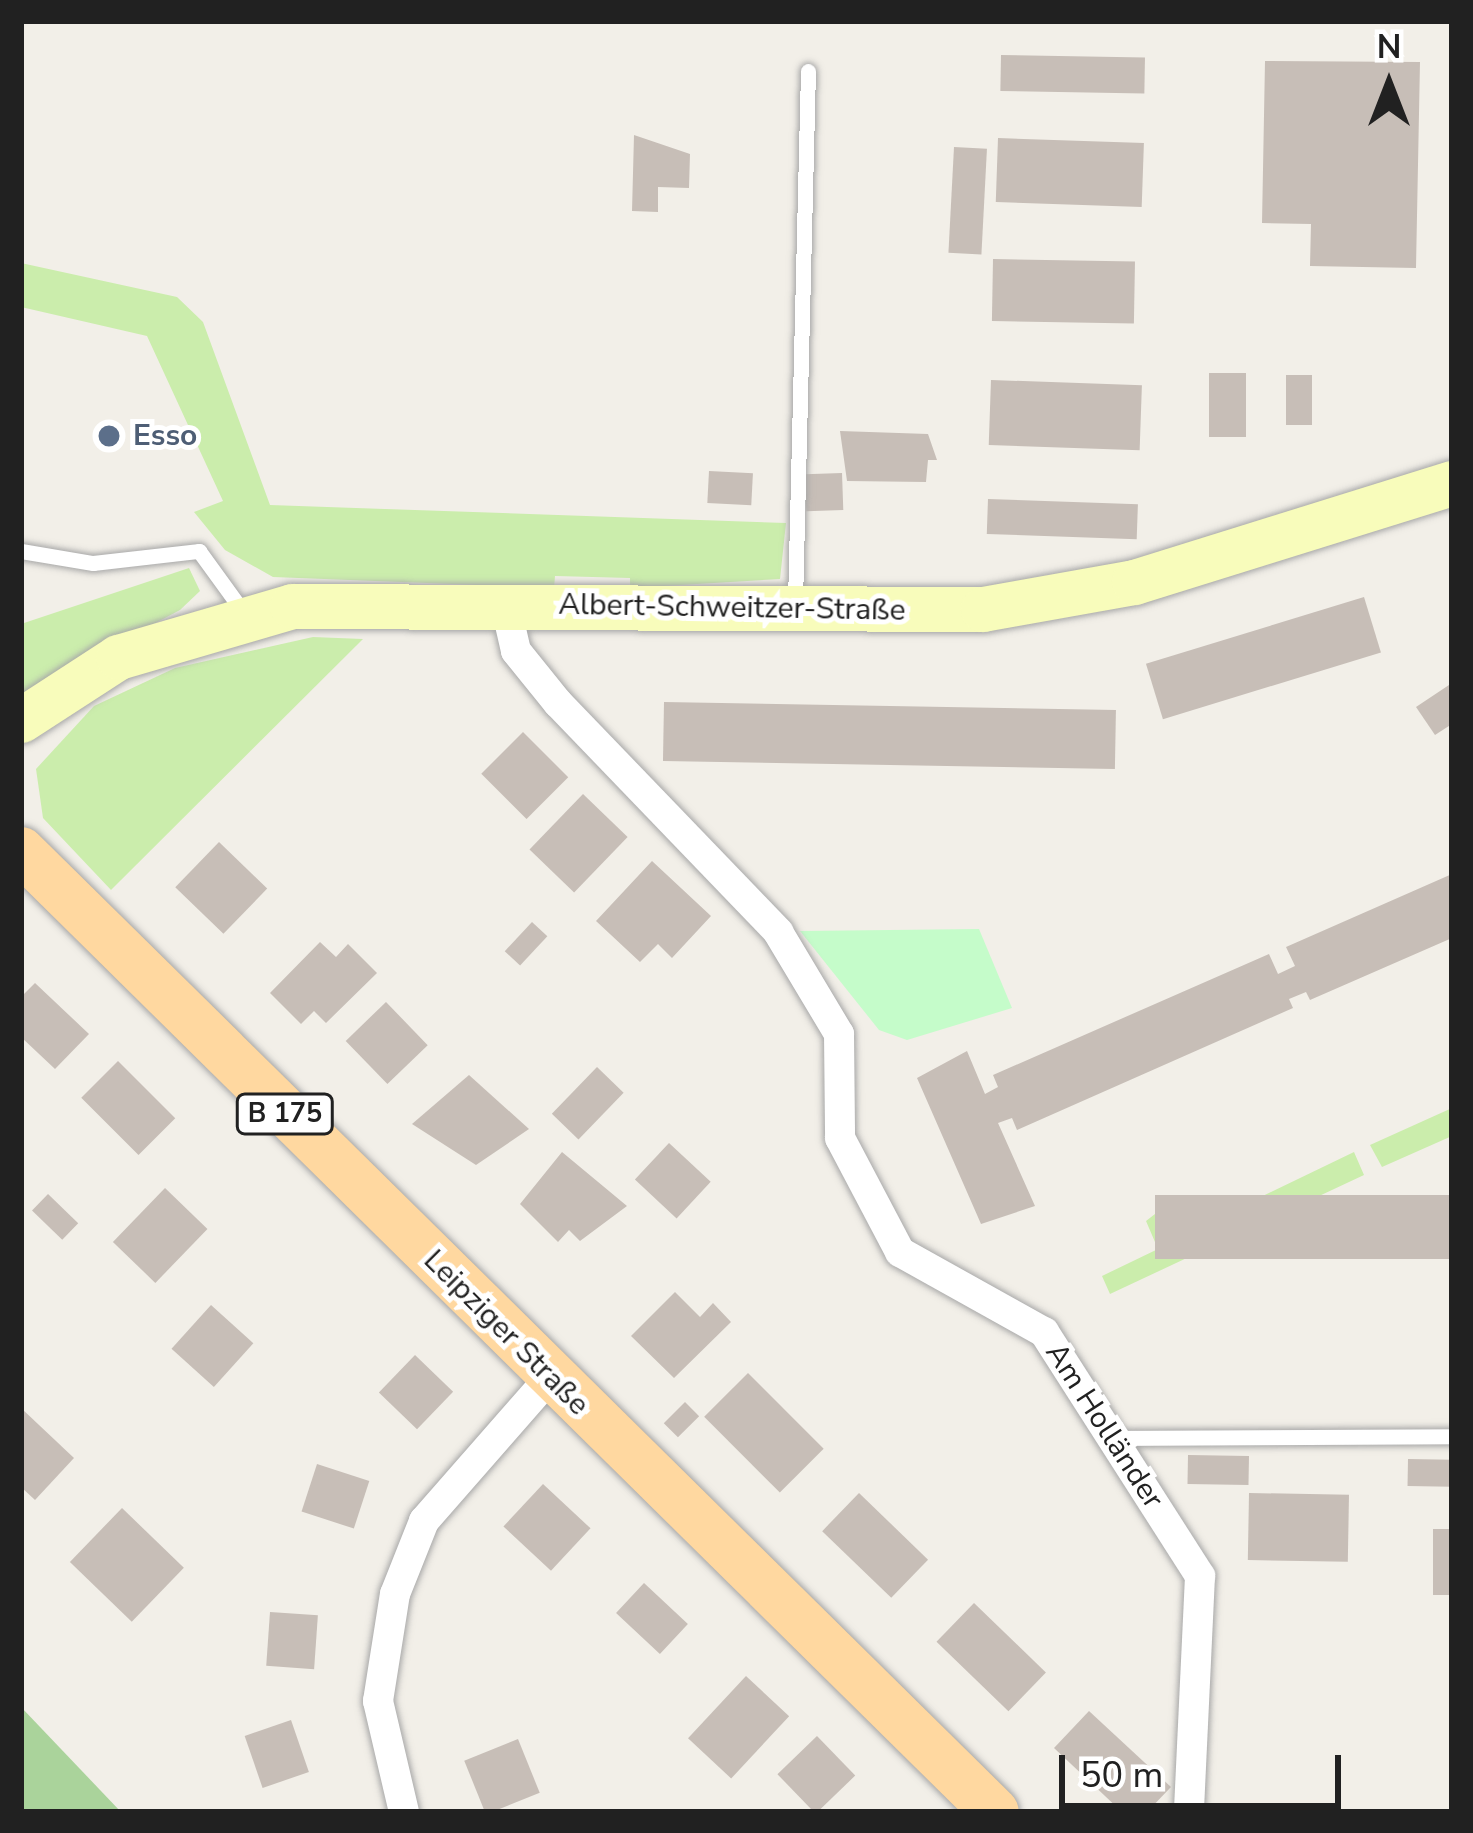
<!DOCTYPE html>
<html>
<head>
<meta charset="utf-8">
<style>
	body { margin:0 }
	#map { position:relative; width:1473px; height:1833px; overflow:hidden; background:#f2efe8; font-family:"Nunito Sans",sans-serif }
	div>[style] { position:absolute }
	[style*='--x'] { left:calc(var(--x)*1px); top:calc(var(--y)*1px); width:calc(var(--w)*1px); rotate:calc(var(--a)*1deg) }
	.grass>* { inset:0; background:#cbedac }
	.forest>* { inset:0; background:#aad39b }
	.park>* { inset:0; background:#c5fcca }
	.building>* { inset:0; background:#c7beb7; transform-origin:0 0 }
	.roads { filter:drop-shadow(0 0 3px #a8a8a8) drop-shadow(0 0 3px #a8a8a8) }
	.lane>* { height:15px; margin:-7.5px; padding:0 7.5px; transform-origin:7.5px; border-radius:7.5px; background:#fff }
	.street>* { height:30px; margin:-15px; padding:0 15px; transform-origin:15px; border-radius:15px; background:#fff }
	.secondary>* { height:45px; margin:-22.5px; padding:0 22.5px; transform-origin:22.5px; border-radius:22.5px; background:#f8fcbb }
	.primary>* { height:48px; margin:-24px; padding:0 24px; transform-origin:24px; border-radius:24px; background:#ffd8a0 }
	.dots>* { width:33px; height:33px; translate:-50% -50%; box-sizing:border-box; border:6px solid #fff; border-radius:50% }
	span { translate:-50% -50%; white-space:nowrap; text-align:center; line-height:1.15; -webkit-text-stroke:10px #fff; paint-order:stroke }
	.shield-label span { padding:3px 9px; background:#fff; border:3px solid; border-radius:9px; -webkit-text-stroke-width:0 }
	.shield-label { font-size:27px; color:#212121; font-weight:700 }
	.service-label { font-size:30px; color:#4e5e75; font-weight:700 }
	.left { translate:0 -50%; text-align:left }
	.street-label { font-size:30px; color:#212121 }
	.frame { position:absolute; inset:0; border:24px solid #212121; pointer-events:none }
	.north { position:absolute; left:1329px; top:24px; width:120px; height:120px; -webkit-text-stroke:9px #fff; paint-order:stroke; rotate:0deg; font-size:33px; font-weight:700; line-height:48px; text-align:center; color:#212121 }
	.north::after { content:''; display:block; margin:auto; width:42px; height:54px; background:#212121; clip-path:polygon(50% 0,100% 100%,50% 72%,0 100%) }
	.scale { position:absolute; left:1059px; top:1755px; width:282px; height:54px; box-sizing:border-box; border:6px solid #212121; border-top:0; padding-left:15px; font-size:36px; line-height:42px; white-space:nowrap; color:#212121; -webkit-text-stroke:9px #fff; paint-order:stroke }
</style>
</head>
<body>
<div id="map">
	<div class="grass">
		<i style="clip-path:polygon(21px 263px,177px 297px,203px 322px,270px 505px,786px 523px,780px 579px,630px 588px,630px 578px,555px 576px,554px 588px,273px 577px,225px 550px,194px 512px,223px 501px,147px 336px,21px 307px)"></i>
		<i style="clip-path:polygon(189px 568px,200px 591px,180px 610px,21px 694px,21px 624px)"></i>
		<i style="clip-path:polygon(313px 637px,363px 639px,111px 890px,43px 818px,36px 769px,94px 706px,175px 668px)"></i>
		<i style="clip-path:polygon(1452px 1108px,1452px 1136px,1382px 1167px,1370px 1145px)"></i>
		<i style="clip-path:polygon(1354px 1152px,1364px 1175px,1110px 1294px,1102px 1276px,1158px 1249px,1146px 1221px,1164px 1207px,1180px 1236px)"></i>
	</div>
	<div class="forest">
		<i style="clip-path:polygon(21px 1707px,121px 1812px,21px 1812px)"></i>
	</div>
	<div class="park">
		<i style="clip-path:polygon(979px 929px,1012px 1008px,907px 1040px,879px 1030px,800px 931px)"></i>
	</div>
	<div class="building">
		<i style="left:1001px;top:55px;width:144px;height:36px;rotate:1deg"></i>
		<i style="clip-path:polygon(1265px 61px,1420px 62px,1416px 268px,1310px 266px,1311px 224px,1262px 223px)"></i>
		<i style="clip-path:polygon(634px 135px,690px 154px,689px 188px,658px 187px,658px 212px,632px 211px)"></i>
		<i style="left:998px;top:138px;width:146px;height:64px;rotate:2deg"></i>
		<i style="left:954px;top:147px;width:33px;height:106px;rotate:3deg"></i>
		<i style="left:993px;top:259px;width:142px;height:62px;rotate:1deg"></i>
		<i style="left:1209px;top:373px;width:37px;height:64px"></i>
		<i style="left:1312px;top:375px;width:50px;height:26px;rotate:90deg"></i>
		<i style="left:991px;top:380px;width:151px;height:65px;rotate:2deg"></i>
		<i style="clip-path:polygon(840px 431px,928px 434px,937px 460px,928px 460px,926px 482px,847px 481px)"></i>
		<i style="left:709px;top:471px;width:44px;height:32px;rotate:3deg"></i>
		<i style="left:842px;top:473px;width:37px;height:37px;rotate:88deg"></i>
		<i style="left:988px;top:499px;width:150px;height:35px;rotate:2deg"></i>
		<i style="left:1364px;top:597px;width:58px;height:228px;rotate:73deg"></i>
		<i style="clip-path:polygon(1452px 683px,1452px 724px,1435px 735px,1416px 707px)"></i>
		<i style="left:664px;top:702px;width:452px;height:59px;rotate:1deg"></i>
		<i style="left:523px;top:732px;width:64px;height:59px;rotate:45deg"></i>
		<i style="left:583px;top:794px;width:62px;height:77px;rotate:44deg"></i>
		<i style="left:219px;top:842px;width:67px;height:63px;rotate:44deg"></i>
		<i style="clip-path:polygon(652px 861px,711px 916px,672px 958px,658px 944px,640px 962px,596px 921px)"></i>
		<i style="clip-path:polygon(1452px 874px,1452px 938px,1310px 1000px,1306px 992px,1289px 999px,1293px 1008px,1017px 1130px,1012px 1118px,998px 1123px,1035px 1206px,981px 1224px,917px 1078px,967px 1051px,985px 1094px,998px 1087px,993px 1075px,1269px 954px,1278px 974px,1295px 966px,1286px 947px)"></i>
		<i style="left:532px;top:922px;width:21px;height:40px;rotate:43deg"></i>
		<i style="clip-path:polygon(320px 942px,336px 957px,348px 944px,377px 973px,326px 1023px,314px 1011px,301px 1024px,270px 993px)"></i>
		<i style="clip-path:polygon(35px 983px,89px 1034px,55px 1069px,21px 1037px,21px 997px)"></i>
		<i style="left:386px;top:1002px;width:60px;height:56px;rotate:46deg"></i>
		<i style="left:118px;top:1061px;width:81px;height:52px;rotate:45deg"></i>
		<i style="left:597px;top:1067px;width:37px;height:65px;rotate:44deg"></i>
		<i style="clip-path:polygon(469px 1075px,529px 1129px,476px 1165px,412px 1124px)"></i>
		<i style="left:669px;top:1143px;width:57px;height:50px;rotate:43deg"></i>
		<i style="clip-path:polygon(562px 1152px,627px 1206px,580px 1241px,569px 1230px,558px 1242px,520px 1204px)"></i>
		<i style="left:165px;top:1188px;width:59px;height:75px;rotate:44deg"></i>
		<i style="left:48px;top:1194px;width:42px;height:23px;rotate:44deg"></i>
		<i style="left:1452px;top:1195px;width:64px;height:297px;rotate:90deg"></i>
		<i style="clip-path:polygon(675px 1292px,700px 1317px,713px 1303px,731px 1322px,674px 1378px,631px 1336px)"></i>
		<i style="left:211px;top:1305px;width:57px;height:59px;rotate:42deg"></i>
		<i style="left:415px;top:1355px;width:53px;height:52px;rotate:44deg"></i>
		<i style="left:748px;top:1373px;width:107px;height:62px;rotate:45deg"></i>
		<i style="left:685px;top:1402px;width:20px;height:30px;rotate:45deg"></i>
		<i style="clip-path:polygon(21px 1408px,74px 1458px,35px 1500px,21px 1487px)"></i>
		<i style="left:1188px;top:1455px;width:61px;height:29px;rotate:1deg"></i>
		<i style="left:1408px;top:1459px;width:44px;height:27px;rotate:1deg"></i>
		<i style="left:317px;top:1464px;width:55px;height:50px;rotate:18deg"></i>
		<i style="left:543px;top:1484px;width:65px;height:58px;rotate:43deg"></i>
		<i style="left:859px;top:1493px;width:96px;height:53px;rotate:44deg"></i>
		<i style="left:1249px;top:1493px;width:100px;height:67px;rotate:1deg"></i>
		<i style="left:122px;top:1508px;width:86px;height:75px;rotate:44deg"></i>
		<i style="left:1433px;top:1529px;width:19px;height:66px"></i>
		<i style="left:644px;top:1583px;width:60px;height:41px;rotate:43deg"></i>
		<i style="left:974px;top:1603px;width:100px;height:54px;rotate:44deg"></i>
		<i style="left:270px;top:1612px;width:48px;height:54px;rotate:4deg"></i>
		<i style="left:746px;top:1676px;width:59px;height:85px;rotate:43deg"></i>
		<i style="clip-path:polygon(1089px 1711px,1171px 1787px,1147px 1812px,1122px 1812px,1054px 1748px)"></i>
		<i style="left:291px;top:1720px;width:55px;height:49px;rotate:71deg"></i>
		<i style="left:817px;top:1736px;width:55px;height:55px;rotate:46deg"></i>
		<i style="left:518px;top:1739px;width:58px;height:58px;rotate:68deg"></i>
	</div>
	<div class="roads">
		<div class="lane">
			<i style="--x:21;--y:551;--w:73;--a:9.5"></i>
			<i style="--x:93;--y:563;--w:107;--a:-6.5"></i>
			<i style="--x:199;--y:551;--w:77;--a:54"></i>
			<i style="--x:795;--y:602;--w:531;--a:-88.6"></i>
			<i style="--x:1112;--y:1438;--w:340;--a:-0.3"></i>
		</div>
		<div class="street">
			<i style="--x:505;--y:603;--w:49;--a:77.1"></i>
			<i style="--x:516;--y:651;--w:67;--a:51.1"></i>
			<i style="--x:558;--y:703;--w:318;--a:46.1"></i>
			<i style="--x:778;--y:932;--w:119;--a:59.1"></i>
			<i style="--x:839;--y:1034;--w:104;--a:89.4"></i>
			<i style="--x:840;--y:1138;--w:129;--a:62.2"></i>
			<i style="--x:900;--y:1252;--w:165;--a:29.1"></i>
			<i style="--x:1044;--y:1332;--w:290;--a:57.4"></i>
			<i style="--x:1200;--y:1576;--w:236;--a:92.7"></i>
			<i style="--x:404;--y:1812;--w:114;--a:-103.2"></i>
			<i style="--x:378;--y:1701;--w:108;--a:-81"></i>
			<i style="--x:395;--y:1594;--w:79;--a:-68.3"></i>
			<i style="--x:424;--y:1521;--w:191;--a:-48.8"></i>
		</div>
		<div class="secondary">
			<i style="--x:21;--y:720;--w:116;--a:-33"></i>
			<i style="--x:118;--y:657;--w:181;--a:-16.3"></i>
			<i style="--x:292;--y:606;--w:691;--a:0.25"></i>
			<i style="--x:983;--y:609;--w:153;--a:-10.1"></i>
			<i style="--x:1134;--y:582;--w:333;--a:-17.3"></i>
		</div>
		<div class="primary">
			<i style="--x:21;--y:851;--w:1368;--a:44.62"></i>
		</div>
	</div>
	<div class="dots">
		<i style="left:109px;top:436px;background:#5c6f8a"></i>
	</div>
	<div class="shield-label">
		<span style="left:285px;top:1114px">B 175</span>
	</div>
	<div class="service-label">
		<span class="left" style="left:133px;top:436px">Esso</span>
	</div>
	<div class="street-label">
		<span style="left:732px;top:608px;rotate:1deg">Albert-Schweitzer-Straße</span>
		<span style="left:506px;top:1333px;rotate:45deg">Leipziger Straße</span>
		<span style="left:1104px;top:1426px;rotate:57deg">Am Holländer</span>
	</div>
	<div class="frame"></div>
	<div class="north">N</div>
	<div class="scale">50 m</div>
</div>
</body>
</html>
